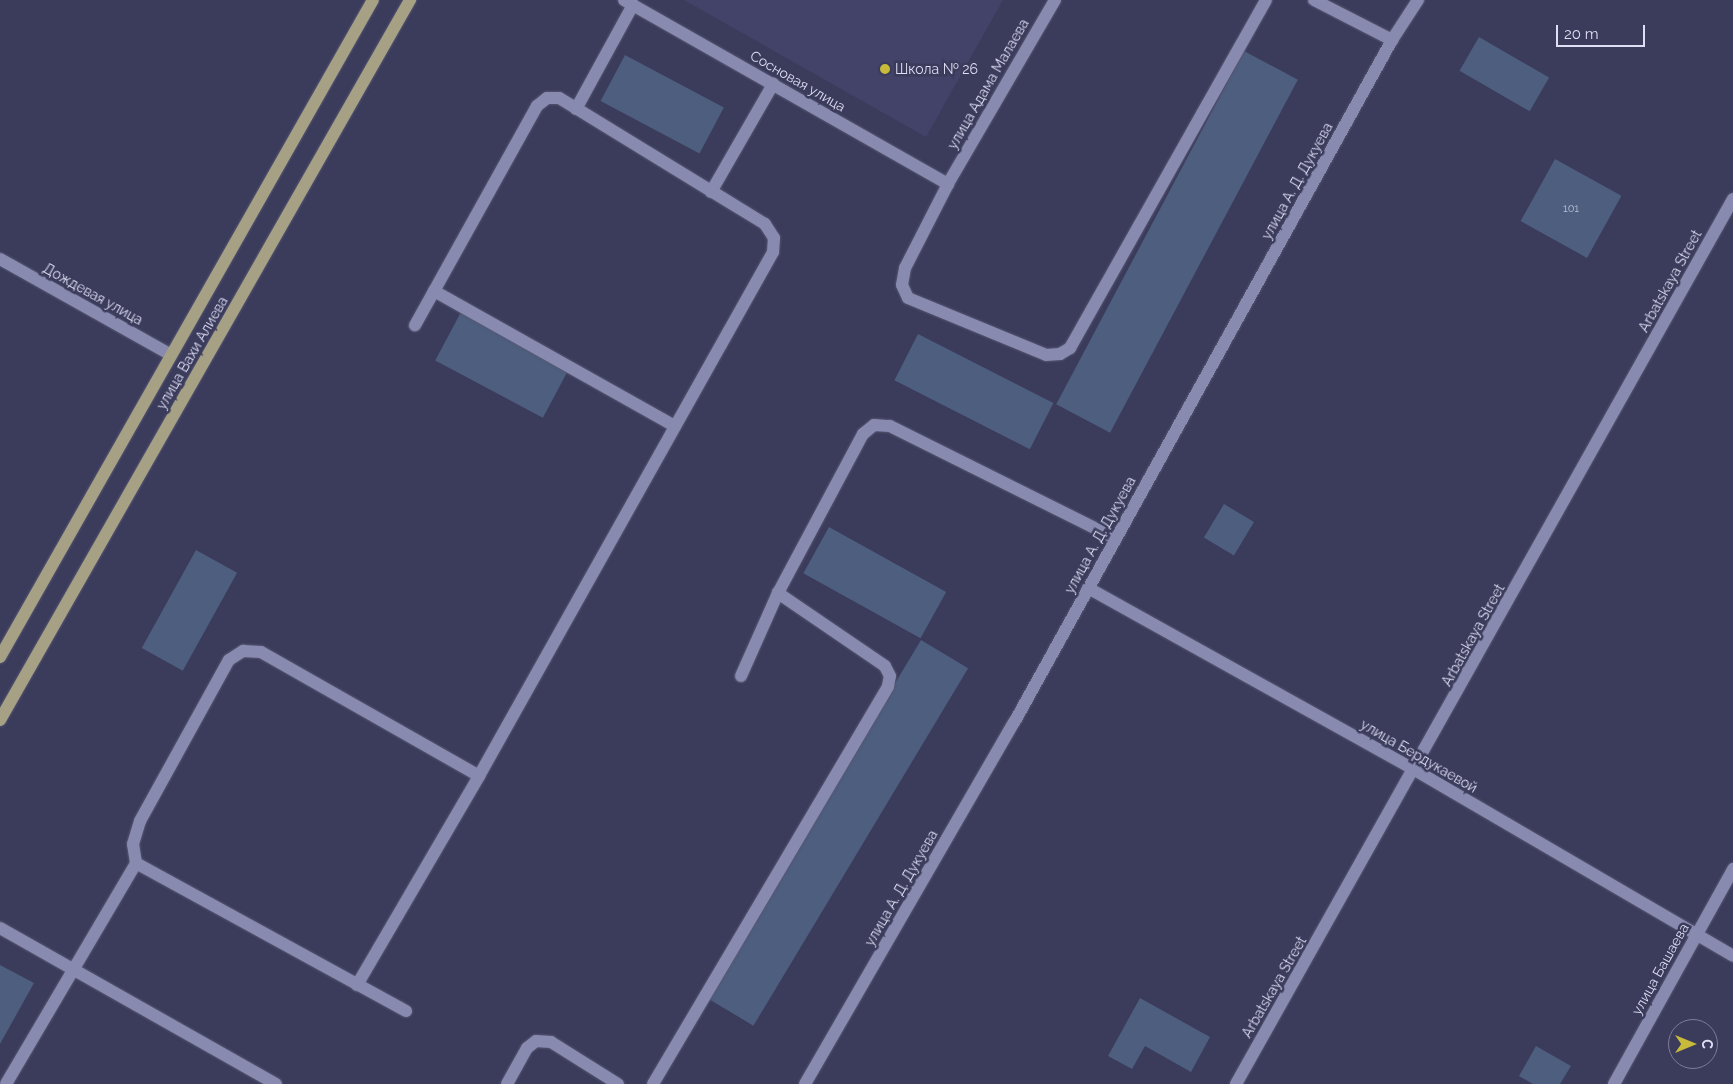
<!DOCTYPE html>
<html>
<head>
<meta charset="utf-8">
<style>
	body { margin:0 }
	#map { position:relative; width:1733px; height:1084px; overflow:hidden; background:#3b3b5c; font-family:Raleway,sans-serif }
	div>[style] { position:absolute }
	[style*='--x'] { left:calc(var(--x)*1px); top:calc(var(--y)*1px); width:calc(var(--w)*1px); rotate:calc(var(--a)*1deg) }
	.built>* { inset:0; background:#43436a }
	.building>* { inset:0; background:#4d5e7e; transform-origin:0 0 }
	.roads { filter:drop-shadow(0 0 1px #575772) drop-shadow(0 0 1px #575772) }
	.minor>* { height:12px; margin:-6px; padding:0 6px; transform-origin:6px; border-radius:6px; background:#898ab0 }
	.major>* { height:12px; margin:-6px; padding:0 6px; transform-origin:6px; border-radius:6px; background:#a6a184 }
	.dots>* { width:14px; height:14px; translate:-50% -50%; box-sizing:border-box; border:2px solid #3b3b5c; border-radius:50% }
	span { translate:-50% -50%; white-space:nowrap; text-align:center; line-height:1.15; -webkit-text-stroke:5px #3b3b5c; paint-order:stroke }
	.number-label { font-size:11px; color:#babfd6 }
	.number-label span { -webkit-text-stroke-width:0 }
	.poi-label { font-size:14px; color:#dedff4 }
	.left { translate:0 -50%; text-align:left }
	.street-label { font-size:14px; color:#dedff4 }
	.north { position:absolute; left:1668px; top:1019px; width:50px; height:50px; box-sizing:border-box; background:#3b3b5c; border:1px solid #7c7d99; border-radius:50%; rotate:90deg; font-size:14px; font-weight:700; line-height:20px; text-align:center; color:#dedff4 }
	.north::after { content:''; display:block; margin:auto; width:18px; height:22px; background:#c8bb3b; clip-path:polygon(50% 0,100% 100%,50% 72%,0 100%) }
	.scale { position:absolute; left:1556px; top:25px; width:89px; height:22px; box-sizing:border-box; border:2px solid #dedff4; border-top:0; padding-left:6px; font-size:15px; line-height:18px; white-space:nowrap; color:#dedff4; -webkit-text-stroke:4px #3b3b5c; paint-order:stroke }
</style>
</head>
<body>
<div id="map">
	<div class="built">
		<i style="clip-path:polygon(684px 0,1003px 0,926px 137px)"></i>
	</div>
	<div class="building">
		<i style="left:1479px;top:37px;width:81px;height:39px;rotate:30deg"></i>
		<i style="left:1244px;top:51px;width:61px;height:400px;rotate:28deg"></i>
		<i style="left:625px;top:55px;width:112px;height:52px;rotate:28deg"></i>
		<i style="left:1555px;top:159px;width:76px;height:71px;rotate:29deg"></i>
		<i style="left:461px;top:312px;width:122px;height:55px;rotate:28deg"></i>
		<i style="left:918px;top:334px;width:152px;height:52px;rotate:27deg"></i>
		<i style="left:1224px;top:504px;width:35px;height:39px;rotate:31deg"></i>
		<i style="left:829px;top:527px;width:134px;height:53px;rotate:29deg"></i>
		<i style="left:196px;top:550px;width:47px;height:112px;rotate:29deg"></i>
		<i style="left:921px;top:640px;width:55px;height:417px;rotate:31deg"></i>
		<i style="clip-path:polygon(0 965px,34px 983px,0 1044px)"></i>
		<i style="clip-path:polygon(1140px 998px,1210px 1037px,1191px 1072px,1145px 1046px,1132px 1069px,1108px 1056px)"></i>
		<i style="clip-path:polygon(1536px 1046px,1571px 1066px,1560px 1084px,1533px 1084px,1519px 1076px)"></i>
	</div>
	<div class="roads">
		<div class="minor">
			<i style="--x:624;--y:0;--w:373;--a:29.6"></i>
			<i style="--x:1055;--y:0;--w:213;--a:120.2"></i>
			<i style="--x:948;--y:184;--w:94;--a:117.1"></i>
			<i style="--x:905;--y:268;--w:17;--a:100"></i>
			<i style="--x:902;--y:285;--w:14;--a:65"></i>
			<i style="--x:908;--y:298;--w:149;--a:22.4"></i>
			<i style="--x:1046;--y:355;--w:14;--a:-4"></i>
			<i style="--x:1060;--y:354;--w:12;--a:-31"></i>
			<i style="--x:1070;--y:348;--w:399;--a:-60.6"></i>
			<i style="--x:1314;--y:0;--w:88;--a:27.1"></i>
			<i style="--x:576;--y:109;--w:119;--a:-61.3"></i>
			<i style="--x:711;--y:192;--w:125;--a:-60.1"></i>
			<i style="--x:0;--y:259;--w:196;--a:29.3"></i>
			<i style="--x:434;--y:291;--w:276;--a:29.3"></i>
			<i style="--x:1088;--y:588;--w:374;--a:29.1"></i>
			<i style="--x:1415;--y:770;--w:368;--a:30.3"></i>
			<i style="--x:741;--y:676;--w:91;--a:-66"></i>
			<i style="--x:778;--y:593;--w:180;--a:-61.9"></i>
			<i style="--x:863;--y:434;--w:14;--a:-39"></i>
			<i style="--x:874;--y:425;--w:16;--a:4"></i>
			<i style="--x:890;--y:426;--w:251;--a:26.5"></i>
			<i style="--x:0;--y:928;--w:317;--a:29.5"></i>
			<i style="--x:357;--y:985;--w:242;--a:-59.7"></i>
			<i style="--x:406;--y:1011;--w:308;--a:-151.3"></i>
			<i style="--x:136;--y:863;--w:19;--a:-99"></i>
			<i style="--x:133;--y:844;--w:24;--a:-73"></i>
			<i style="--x:140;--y:821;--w:184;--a:-61.1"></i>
			<i style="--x:229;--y:660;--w:17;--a:-33"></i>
			<i style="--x:243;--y:651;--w:18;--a:3"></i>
			<i style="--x:261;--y:652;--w:251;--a:29.6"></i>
			<i style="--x:479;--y:776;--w:601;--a:-60.7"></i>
			<i style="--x:773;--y:252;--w:14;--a:-86"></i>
			<i style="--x:774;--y:238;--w:17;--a:-123"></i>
			<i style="--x:765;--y:224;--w:241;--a:-148.5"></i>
			<i style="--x:559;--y:98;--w:12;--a:180"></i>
			<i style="--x:547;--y:98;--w:13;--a:141"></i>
			<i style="--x:537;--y:106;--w:251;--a:119.1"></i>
			<i style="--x:6;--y:1084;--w:256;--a:-59.5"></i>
			<i style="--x:507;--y:1084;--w:41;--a:-60.9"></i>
			<i style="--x:527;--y:1048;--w:11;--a:-38"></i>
			<i style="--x:536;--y:1041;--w:15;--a:4"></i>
			<i style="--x:551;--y:1042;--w:79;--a:32.1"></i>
			<i style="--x:653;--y:1084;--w:462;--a:-59.4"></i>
			<i style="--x:888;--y:686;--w:10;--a:-79"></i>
			<i style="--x:890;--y:676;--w:11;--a:-117"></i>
			<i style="--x:885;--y:666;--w:130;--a:-145.7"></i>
			<i style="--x:805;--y:1084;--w:419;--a:-60"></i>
			<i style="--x:1015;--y:721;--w:778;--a:-61.03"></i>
			<i style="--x:1392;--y:40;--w:48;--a:-57"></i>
			<i style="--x:1236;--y:1084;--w:1015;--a:-60.68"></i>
			<i style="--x:1614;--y:1084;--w:246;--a:-61"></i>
		</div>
		<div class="major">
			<i style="--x:0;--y:657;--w:755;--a:-60.42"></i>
			<i style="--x:0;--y:720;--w:829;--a:-60.34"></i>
		</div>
	</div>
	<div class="dots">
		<i style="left:885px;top:69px;background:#c8bb3b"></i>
	</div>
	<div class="number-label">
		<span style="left:1571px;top:209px">101</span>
	</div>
	<div class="poi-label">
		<span class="left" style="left:895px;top:69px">Школа № 26</span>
	</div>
	<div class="street-label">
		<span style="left:798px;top:81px;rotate:30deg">Сосновая улица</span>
		<span style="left:988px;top:84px;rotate:-60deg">улица Адама Малаева</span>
		<span style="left:1297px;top:181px;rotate:-61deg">улица А. Д. Дукуева</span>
		<span style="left:1670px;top:281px;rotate:-61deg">Arbatskaya Street</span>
		<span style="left:93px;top:294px;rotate:29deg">Дождевая улица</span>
		<span style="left:192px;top:353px;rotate:-60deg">улица Вахи Алиева</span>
		<span style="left:1100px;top:535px;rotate:-61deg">улица А. Д. Дукуева</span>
		<span style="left:1473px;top:635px;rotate:-61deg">Arbatskaya Street</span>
		<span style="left:1419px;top:756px;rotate:30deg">улица Бердукаевой</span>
		<span style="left:901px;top:888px;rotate:-60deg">улица А. Д. Дукуева</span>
		<span style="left:1660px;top:969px;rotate:-61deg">улица Башаева</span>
		<span style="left:1274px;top:987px;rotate:-60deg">Arbatskaya Street</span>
	</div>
	<div class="north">С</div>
	<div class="scale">20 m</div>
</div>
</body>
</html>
